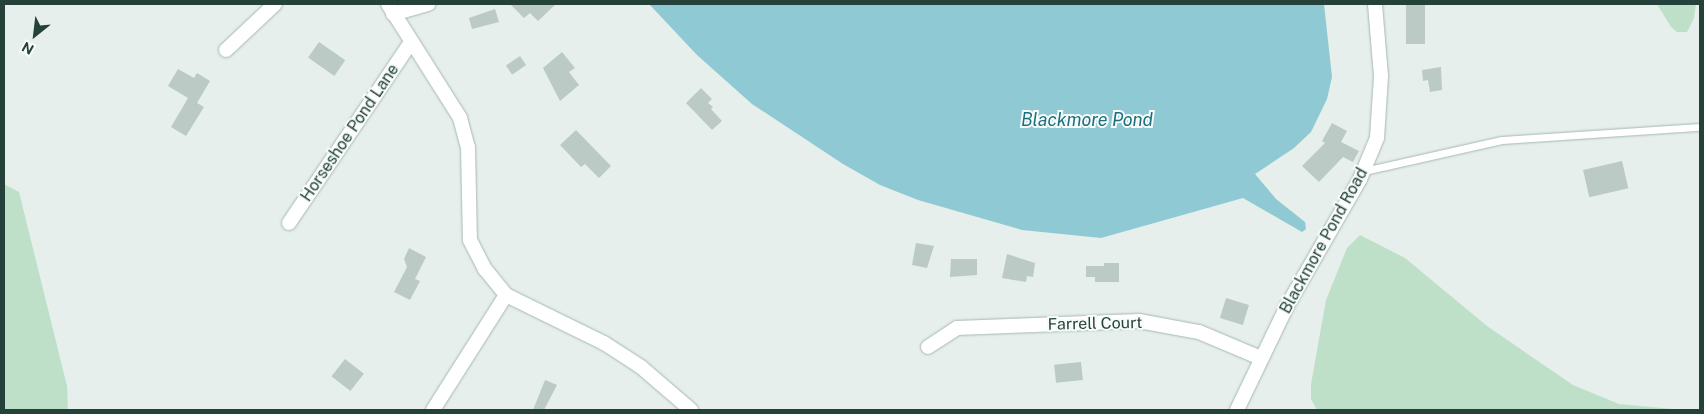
<!DOCTYPE html>
<html>
<head>
<meta charset="utf-8">
<style>
	body { margin:0 }
	#map { position:relative; width:1704px; height:414px; overflow:hidden; background:#e6efeb; font-family:"Public Sans",sans-serif }
	div>[style] { position:absolute }
	[style*='--x'] { left:calc(var(--x)*1px); top:calc(var(--y)*1px); width:calc(var(--w)*1px); rotate:calc(var(--a)*1deg) }
	.green>* { inset:0; background:#bfe0c8 }
	.water>* { inset:0; background:#8ec9d4 }
	.building>* { inset:0; background:#bbcac4; transform-origin:0 0 }
	.roads { filter:drop-shadow(0 0 1px #a8b8b2) drop-shadow(0 0 1px #a8b8b2) }
	.service>* { height:7px; margin:-3.5px; padding:0 3.5px; transform-origin:3.5px; border-radius:3.5px; background:#fff }
	.minor>* { height:14px; margin:-7px; padding:0 7px; transform-origin:7px; border-radius:7px; background:#fff }
	span { translate:-50% -50%; white-space:nowrap; text-align:center; line-height:1.15; -webkit-text-stroke:4px #f7fbf9; paint-order:stroke }
	.street-label { font-size:16px; color:#24423a }
	.water-label { font-size:18px; color:#1c6f80; font-style:italic }
	.frame { position:absolute; inset:0; border:5px solid #24423a; pointer-events:none }
	.north { position:absolute; left:10px; top:10px; width:50px; height:50px; -webkit-text-stroke:4px #f7fbf9; paint-order:stroke; rotate:209deg; font-size:14px; font-weight:700; line-height:20px; text-align:center; color:#24423a }
	.north::after { content:''; display:block; margin:auto; width:18px; height:22px; background:#24423a; clip-path:polygon(50% 0,100% 100%,50% 72%,0 100%) }
</style>
</head>
<body>
<div id="map">
	<div class="green">
		<i style="clip-path:polygon(1657px 4px,1696px 4px,1694px 18px,1687px 32px,1677px 32px,1671px 27px)"></i>
		<i style="clip-path:polygon(4px 184px,19px 192px,67px 386px,68px 410px,4px 410px)"></i>
		<i style="clip-path:polygon(1360px 235px,1405px 258px,1487px 326px,1573px 385px,1619px 404px,1683px 410px,1317px 410px,1311px 399px,1311px 384px,1326px 300px,1347px 248px)"></i>
	</div>
	<div class="water">
		<i style="clip-path:polygon(649px 4px,1324px 4px,1332px 77px,1327px 99px,1311px 132px,1294px 148px,1255px 174px,1276px 199px,1305px 222px,1306px 229px,1302px 232px,1243px 198px,1101px 238px,1022px 230px,918px 200px,880px 185px,843px 164px,752px 104px,697px 55px)"></i>
	</div>
	<div class="building">
		<i style="clip-path:polygon(510px 4px,556px 4px,538px 21px,530px 13px,524px 18px)"></i>
		<i style="left:1406px;top:4px;width:19px;height:40px"></i>
		<i style="clip-path:polygon(495px 9px,499px 22px,472px 29px,469px 18px)"></i>
		<i style="left:319px;top:42px;width:32px;height:19px;rotate:35deg"></i>
		<i style="clip-path:polygon(562px 52px,575px 68px,569px 72px,579px 85px,560px 101px,543px 68px)"></i>
		<i style="left:520px;top:56px;width:11px;height:17px;rotate:56deg"></i>
		<i style="clip-path:polygon(1441px 67px,1442px 90px,1430px 92px,1428px 80px,1423px 81px,1422px 70px)"></i>
		<i style="clip-path:polygon(178px 69px,194px 78px,197px 73px,210px 81px,197px 103px,204px 107px,186px 136px,171px 127px,188px 98px,168px 86px)"></i>
		<i style="clip-path:polygon(701px 88px,712px 99px,708px 103px,713px 107px,711px 109px,722px 121px,712px 130px,686px 103px)"></i>
		<i style="clip-path:polygon(1332px 123px,1347px 131px,1341px 142px,1359px 151px,1353px 162px,1343px 157px,1319px 182px,1302px 166px,1325px 143px,1322px 141px)"></i>
		<i style="clip-path:polygon(576px 130px,611px 166px,599px 178px,585px 164px,581px 167px,560px 145px)"></i>
		<i style="left:1622px;top:161px;width:28px;height:40px;rotate:77deg"></i>
		<i style="clip-path:polygon(916px 243px,934px 246px,927px 268px,912px 265px)"></i>
		<i style="clip-path:polygon(409px 248px,426px 257px,415px 279px,420px 281px,410px 300px,394px 292px,407px 267px,404px 259px)"></i>
		<i style="clip-path:polygon(1007px 254px,1035px 263px,1033px 277px,1027px 276px,1026px 282px,1002px 278px)"></i>
		<i style="clip-path:polygon(951px 259px,977px 259px,977px 275px,950px 277px)"></i>
		<i style="clip-path:polygon(1104px 263px,1119px 263px,1119px 282px,1095px 282px,1095px 277px,1086px 277px,1086px 266px,1104px 266px)"></i>
		<i style="left:1226px;top:298px;width:24px;height:21px;rotate:17deg"></i>
		<i style="left:345px;top:359px;width:24px;height:22px;rotate:38deg"></i>
		<i style="left:1081px;top:362px;width:18px;height:27px;rotate:84deg"></i>
		<i style="clip-path:polygon(545px 380px,557px 385px,544px 410px,533px 410px)"></i>
	</div>
	<div class="roads">
		<div class="service">
			<i style="--x:1364;--y:171;--w:141;--a:-12.7"></i>
			<i style="--x:1502;--y:140;--w:198;--a:-3.8"></i>
		</div>
		<div class="minor">
			<i style="--x:388;--y:4;--w:135;--a:57.7"></i>
			<i style="--x:460;--y:118;--w:30;--a:75"></i>
			<i style="--x:468;--y:147;--w:93;--a:88.8"></i>
			<i style="--x:470;--y:240;--w:33;--a:63"></i>
			<i style="--x:485;--y:269;--w:33;--a:51"></i>
			<i style="--x:506;--y:295;--w:109;--a:26.1"></i>
			<i style="--x:604;--y:343;--w:44;--a:33"></i>
			<i style="--x:641;--y:367;--w:66;--a:40.7"></i>
			<i style="--x:393;--y:14;--w:37;--a:-16"></i>
			<i style="--x:226;--y:50;--w:67;--a:-43.2"></i>
			<i style="--x:289;--y:223;--w:218;--a:-56"></i>
			<i style="--x:928;--y:347;--w:35;--a:-33"></i>
			<i style="--x:957;--y:328;--w:182;--a:-2.2"></i>
			<i style="--x:1139;--y:321;--w:61;--a:10.4"></i>
			<i style="--x:1199;--y:332;--w:67;--a:22.8"></i>
			<i style="--x:433;--y:410;--w:136;--a:-57.6"></i>
			<i style="--x:1237;--y:410;--w:115;--a:-64.3"></i>
			<i style="--x:1287;--y:306;--w:146;--a:-60.1"></i>
			<i style="--x:1360;--y:179;--w:44;--a:-67.5"></i>
			<i style="--x:1377;--y:138;--w:62;--a:-86.3"></i>
			<i style="--x:1381;--y:76;--w:72;--a:-94.8"></i>
		</div>
	</div>
	<div class="street-label">
		<span style="left:350px;top:133px;rotate:-56deg">Horseshoe Pond Lane</span>
		<span style="left:1324px;top:241px;rotate:-61deg">Blackmore Pond Road</span>
		<span style="left:1095px;top:324px;rotate:-1deg">Farrell Court</span>
	</div>
	<div class="water-label">
		<span style="left:1087px;top:120px">Blackmore Pond</span>
	</div>
	<div class="frame"></div>
	<div class="north">N</div>
</div>
</body>
</html>
